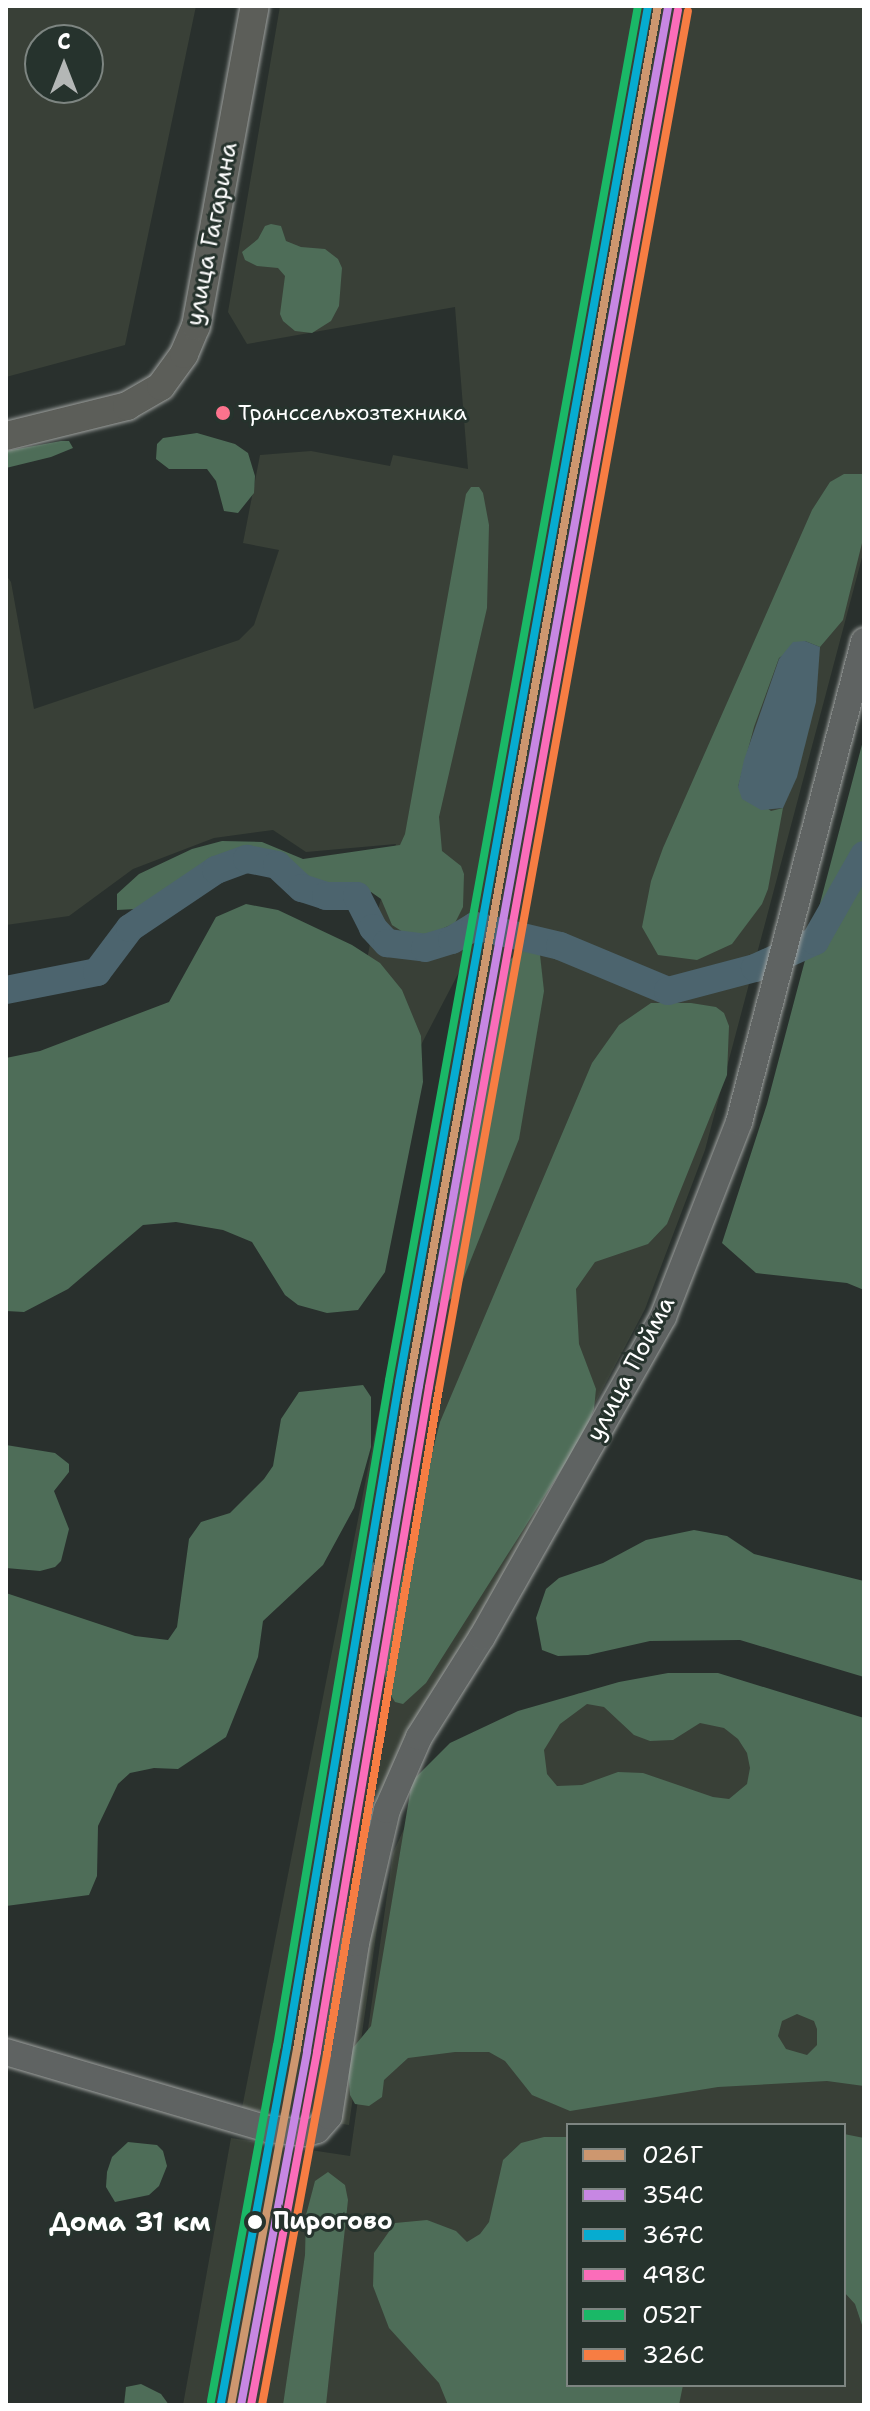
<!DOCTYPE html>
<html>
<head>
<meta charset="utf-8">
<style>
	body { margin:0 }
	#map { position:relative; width:870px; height:2411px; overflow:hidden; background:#29302d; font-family:"Shantell Sans",sans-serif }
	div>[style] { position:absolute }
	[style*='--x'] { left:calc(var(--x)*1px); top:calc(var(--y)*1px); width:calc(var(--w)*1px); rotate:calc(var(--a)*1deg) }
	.built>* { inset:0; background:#394037 }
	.green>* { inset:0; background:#4e6d58 }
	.water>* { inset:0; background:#4c646e }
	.river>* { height:28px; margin:-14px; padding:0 14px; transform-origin:14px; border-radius:14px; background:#4c646e }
	.roads { filter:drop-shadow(0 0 2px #9fa2a0) drop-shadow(0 0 2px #9fa2a0) }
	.secondary>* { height:26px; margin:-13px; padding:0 13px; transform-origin:13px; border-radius:13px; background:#5f6362 }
	.primary>* { height:28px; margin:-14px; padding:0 14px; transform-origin:14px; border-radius:14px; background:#5c5e59 }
	.rail>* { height:8px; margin-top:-4px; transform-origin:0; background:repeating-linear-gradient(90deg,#26332d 0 15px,#686c69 0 30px); box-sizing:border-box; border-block:2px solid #686c69 }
	.rail-1>* { height:8px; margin:-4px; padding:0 4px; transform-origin:4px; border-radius:4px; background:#cd976f }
	.rail-2>* { height:8px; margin:-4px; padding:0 4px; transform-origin:4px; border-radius:4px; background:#c787e3 }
	.rail-3>* { height:8px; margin:-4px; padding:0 4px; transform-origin:4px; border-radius:4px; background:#06acd0 }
	.rail-4>* { height:8px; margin:-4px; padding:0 4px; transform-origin:4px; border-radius:4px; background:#fb6dba }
	.rail-5>* { height:8px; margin:-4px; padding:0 4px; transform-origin:4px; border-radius:4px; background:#1ab867 }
	.rail-6>* { height:8px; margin:-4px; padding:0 4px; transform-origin:4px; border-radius:4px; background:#f77d43 }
	.dots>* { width:22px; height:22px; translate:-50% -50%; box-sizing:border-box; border:4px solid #26332d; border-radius:50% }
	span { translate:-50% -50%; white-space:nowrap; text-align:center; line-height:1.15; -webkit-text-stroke:6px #26332d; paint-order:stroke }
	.bus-label { font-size:22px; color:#fff }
	.left { translate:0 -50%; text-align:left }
	.street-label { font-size:24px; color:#fff }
	.stop-label { font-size:24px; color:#fff; font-weight:700 }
	.neighbourhood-label { font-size:26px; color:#fff; font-weight:700 }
	.frame { position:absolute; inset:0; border:8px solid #fff; pointer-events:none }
	.legend { position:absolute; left:566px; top:2123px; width:280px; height:264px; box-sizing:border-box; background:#26332d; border:2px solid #7d8581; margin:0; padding:10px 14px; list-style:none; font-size:24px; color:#fff }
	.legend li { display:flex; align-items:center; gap:16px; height:40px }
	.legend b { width:40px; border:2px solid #7d8581 }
	.north { position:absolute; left:24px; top:24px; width:80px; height:80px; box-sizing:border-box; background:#26332d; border:2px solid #7d8581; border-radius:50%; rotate:0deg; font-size:22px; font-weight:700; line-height:32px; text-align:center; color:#fff }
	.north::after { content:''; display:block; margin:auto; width:28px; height:36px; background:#b4b7b6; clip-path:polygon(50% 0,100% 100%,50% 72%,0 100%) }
</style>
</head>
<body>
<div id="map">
	<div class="built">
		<i style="clip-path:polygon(evenodd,6px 6px,196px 6px,125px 345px,6px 377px,6px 6px,88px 40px,88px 88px,40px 88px,40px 40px,88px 40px)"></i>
		<i style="clip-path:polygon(280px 6px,864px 6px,864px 550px,705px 1150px,645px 1309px,423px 1729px,387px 1858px,349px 2125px,242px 2108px,470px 951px,385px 1114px,340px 1103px,373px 928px,396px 844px,306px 852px,273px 830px,214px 838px,133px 869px,69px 916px,6px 925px,6px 575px,11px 582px,34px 709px,239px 640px,254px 625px,279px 550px,243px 543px,260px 455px,311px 451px,390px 466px,393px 455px,468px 469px,455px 307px,247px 344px,228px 312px)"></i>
		<i style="clip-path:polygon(evenodd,579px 1693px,864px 1727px,864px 2405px,183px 2405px,231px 2138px,350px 2156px,393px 1853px,435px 1761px,579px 1693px,568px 2125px,844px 2125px,844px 2385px,568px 2385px,568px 2125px)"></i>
	</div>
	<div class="green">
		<i style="clip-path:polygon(271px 224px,281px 226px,286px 241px,301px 247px,325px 249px,338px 259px,342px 268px,339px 306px,331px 321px,312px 333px,295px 331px,283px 321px,280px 314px,285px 276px,278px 268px,257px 266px,245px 260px,242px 252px,258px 239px,265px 226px)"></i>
		<i style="clip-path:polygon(197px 433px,235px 444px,248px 453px,255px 476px,254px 493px,238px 513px,224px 511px,216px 481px,207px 469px,169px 469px,156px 459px,157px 444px,163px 438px)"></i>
		<i style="clip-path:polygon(61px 441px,69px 441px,73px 448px,51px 457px,6px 468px,6px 451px)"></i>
		<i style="clip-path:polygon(844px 474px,864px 474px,864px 535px,843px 620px,820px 647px,805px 641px,779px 658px,754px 727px,738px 787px,771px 811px,783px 808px,768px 889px,762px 904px,732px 944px,697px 960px,658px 955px,642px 927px,651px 881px,663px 848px,812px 510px,830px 482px)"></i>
		<i style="clip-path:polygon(471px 487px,479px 487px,483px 493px,489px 525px,487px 608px,439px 817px,442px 851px,461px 866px,464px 874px,463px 907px,455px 923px,428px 935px,403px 932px,392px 925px,381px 899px,371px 892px,309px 881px,278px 860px,251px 854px,209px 862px,136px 909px,117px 910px,117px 894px,139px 874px,192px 849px,222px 841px,262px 842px,303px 859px,400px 845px,405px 834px,466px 494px)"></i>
		<i style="clip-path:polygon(864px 737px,864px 1290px,847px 1283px,756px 1273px,722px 1243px,767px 1104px)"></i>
		<i style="clip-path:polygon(246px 904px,278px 910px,352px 945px,380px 963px,402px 990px,421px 1036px,423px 1082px,385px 1272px,358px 1310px,327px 1313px,298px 1305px,285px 1295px,252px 1242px,223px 1230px,176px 1222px,143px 1225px,68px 1289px,24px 1312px,6px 1311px,6px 1058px,40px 1051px,169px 1002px,216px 917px)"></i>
		<i style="clip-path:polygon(523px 947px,535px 948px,540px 955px,544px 991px,519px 1139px,458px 1292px,444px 1305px,439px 1303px,439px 1292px,494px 1001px,507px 963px)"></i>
		<i style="clip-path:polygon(651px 1003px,691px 1003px,716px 1007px,724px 1013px,729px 1026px,727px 1075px,667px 1224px,648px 1244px,595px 1262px,576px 1289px,579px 1344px,596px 1389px,594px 1409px,584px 1434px,426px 1683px,403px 1704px,395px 1702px,387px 1689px,384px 1667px,408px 1547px,440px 1422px,592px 1063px,619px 1025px)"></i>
		<i style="clip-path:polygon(363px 1385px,371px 1397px,371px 1447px,354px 1508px,323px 1565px,263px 1621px,258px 1657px,226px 1737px,178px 1769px,154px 1768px,130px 1773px,118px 1784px,98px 1826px,97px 1876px,89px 1895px,6px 1906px,6px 1593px,135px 1636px,168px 1640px,177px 1627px,189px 1539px,201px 1522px,230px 1513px,264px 1479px,273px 1466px,281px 1419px,299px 1392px)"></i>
		<i style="clip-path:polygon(6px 1445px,55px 1453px,69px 1464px,69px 1472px,54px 1491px,69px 1529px,61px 1561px,55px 1567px,40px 1571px,6px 1568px)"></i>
		<i style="clip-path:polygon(694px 1530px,727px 1536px,754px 1554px,864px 1581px,864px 1677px,740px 1640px,650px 1641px,588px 1655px,558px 1656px,542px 1650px,536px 1618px,546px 1589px,559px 1578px,603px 1563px,646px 1540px)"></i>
		<i style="clip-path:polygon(evenodd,668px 1673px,718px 1673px,864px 1718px,864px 2086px,827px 2081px,718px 2087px,570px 2111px,532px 2095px,505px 2061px,489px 2052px,455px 2052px,408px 2058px,384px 2080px,382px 2097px,369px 2106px,355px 2104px,350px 2095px,348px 2070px,352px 2049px,371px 2026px,412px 1781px,450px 1743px,518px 1711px,619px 1682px,668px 1673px,587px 1704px,604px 1707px,634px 1735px,650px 1741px,673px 1740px,700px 1723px,724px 1728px,738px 1739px,747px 1753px,750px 1768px,747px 1784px,729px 1799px,713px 1797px,643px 1773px,618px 1772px,582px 1785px,557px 1786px,547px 1774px,544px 1750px,560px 1724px,587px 1704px,668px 1673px,797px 2014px,814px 2021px,817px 2029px,817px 2045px,807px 2055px,786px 2049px,778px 2036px,782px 2021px,797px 2014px)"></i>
		<i style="clip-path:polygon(844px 2134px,864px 2138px,864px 2331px,855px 2304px,844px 2292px)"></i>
		<i style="clip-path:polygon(544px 2137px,568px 2137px,568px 2385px,683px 2385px,679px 2405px,448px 2405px,439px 2383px,389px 2328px,373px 2286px,374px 2253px,395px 2223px,427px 2220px,456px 2231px,467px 2242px,480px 2234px,489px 2222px,503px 2160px,521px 2143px)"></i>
		<i style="clip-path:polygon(128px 2142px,157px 2145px,163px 2151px,167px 2166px,159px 2186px,149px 2195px,115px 2202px,106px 2187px,107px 2172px,112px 2157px)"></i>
		<i style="clip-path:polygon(328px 2172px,345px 2185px,348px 2200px,326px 2405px,283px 2405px,305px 2255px,306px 2215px,315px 2181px)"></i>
		<i style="clip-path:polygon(141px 2384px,161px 2394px,169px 2405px,124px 2405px,126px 2387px)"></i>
	</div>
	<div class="water">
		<i style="clip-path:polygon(805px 641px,820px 647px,816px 702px,797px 777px,783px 808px,761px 810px,742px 799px,738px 787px,744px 760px,779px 659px,793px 642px)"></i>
	</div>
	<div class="river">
		<i style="--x:6;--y:990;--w:93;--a:-11.2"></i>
		<i style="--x:97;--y:972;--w:55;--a:-53.1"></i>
		<i style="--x:130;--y:928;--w:104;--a:-34"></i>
		<i style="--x:216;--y:870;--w:33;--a:-20"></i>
		<i style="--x:247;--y:859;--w:31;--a:11"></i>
		<i style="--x:277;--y:865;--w:34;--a:43"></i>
		<i style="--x:302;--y:888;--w:25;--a:18"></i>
		<i style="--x:326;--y:896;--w:31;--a:0"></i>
		<i style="--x:357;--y:896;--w:36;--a:63"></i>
		<i style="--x:373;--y:928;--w:21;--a:47"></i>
		<i style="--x:387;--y:943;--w:38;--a:7"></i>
		<i style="--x:425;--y:948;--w:28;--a:-17"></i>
		<i style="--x:452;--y:940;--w:27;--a:-31"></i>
		<i style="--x:475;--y:926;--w:87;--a:13.2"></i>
		<i style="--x:560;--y:946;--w:117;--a:22.6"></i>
		<i style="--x:668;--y:991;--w:90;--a:-14.8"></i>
		<i style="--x:755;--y:968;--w:66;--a:-24.2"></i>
		<i style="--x:815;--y:941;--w:99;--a:-60.3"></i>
	</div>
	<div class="roads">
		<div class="secondary">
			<i style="--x:6;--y:2052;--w:273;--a:16.4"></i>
			<i style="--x:268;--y:2129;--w:39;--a:6"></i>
			<i style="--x:307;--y:2133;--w:10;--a:-17"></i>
			<i style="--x:317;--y:2130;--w:18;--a:-49"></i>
			<i style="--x:329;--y:2116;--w:175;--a:-81.1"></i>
			<i style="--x:356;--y:1943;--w:137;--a:-76.9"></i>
			<i style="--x:387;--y:1810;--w:80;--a:-66.3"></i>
			<i style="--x:419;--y:1737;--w:118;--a:-57.8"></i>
			<i style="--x:482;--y:1637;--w:368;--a:-60.5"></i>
			<i style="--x:663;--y:1317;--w:209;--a:-68.7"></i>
			<i style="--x:739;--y:1122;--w:497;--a:-75.4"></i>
		</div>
		<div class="primary">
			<i style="--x:6;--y:436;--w:125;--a:-13.9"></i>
			<i style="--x:127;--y:406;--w:39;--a:-30"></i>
			<i style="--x:161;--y:386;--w:39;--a:-54"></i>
			<i style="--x:184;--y:354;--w:30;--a:-67"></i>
			<i style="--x:196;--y:326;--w:325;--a:-79.6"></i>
		</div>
	</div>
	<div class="rail">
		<i style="--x:368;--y:1592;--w:30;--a:-73"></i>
	</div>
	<div class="rail-1">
		<i style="--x:231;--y:2405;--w:362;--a:-79.5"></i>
		<i style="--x:297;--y:2049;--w:674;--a:-80.44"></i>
		<i style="--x:409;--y:1384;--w:1400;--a:-79.76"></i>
	</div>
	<div class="rail-2">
		<i style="--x:241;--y:2405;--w:360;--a:-79.4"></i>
		<i style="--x:307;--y:2051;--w:674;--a:-80.44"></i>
		<i style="--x:419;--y:1386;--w:1400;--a:-79.76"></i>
	</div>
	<div class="rail-3">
		<i style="--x:221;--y:2403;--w:362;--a:-79.5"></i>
		<i style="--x:287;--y:2047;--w:674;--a:-80.44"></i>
		<i style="--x:399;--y:1382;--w:1398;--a:-79.74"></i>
	</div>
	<div class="rail-4">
		<i style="--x:251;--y:2405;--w:359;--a:-79.4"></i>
		<i style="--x:317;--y:2052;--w:674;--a:-80.44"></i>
		<i style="--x:429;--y:1387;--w:1399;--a:-79.75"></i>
	</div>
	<div class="rail-5">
		<i style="--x:211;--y:2401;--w:361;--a:-79.5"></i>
		<i style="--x:277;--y:2046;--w:675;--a:-80.45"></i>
		<i style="--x:389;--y:1380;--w:1396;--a:-79.73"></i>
	</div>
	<div class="rail-6">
		<i style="--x:262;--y:2405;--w:357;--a:-79.5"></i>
		<i style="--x:327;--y:2054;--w:674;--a:-80.44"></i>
		<i style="--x:439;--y:1389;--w:1400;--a:-79.76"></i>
	</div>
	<div class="dots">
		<i style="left:223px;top:413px;background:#fc738d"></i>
		<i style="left:255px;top:2222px;background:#fff"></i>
	</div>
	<div class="bus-label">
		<span class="left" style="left:238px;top:413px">Транссельхозтехника</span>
	</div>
	<div class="street-label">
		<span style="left:212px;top:234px;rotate:-79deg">улица Гагарина</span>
		<span style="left:631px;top:1369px;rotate:-62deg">улица Пойма</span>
	</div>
	<div class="stop-label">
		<span class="left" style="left:273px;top:2222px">Пирогово</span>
	</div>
	<div class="neighbourhood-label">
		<span style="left:130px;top:2222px">Дома 31 км</span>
	</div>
	<div class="frame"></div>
	<ul class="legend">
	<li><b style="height:10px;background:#cd976f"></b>026Г</li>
	<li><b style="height:10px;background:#c787e3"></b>354С</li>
	<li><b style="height:10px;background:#06acd0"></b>367С</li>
	<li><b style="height:10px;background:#fb6dba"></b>498С</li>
	<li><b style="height:10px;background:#1ab867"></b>052Г</li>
	<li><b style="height:10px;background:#f77d43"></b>326С</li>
	</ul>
	<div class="north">С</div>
</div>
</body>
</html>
